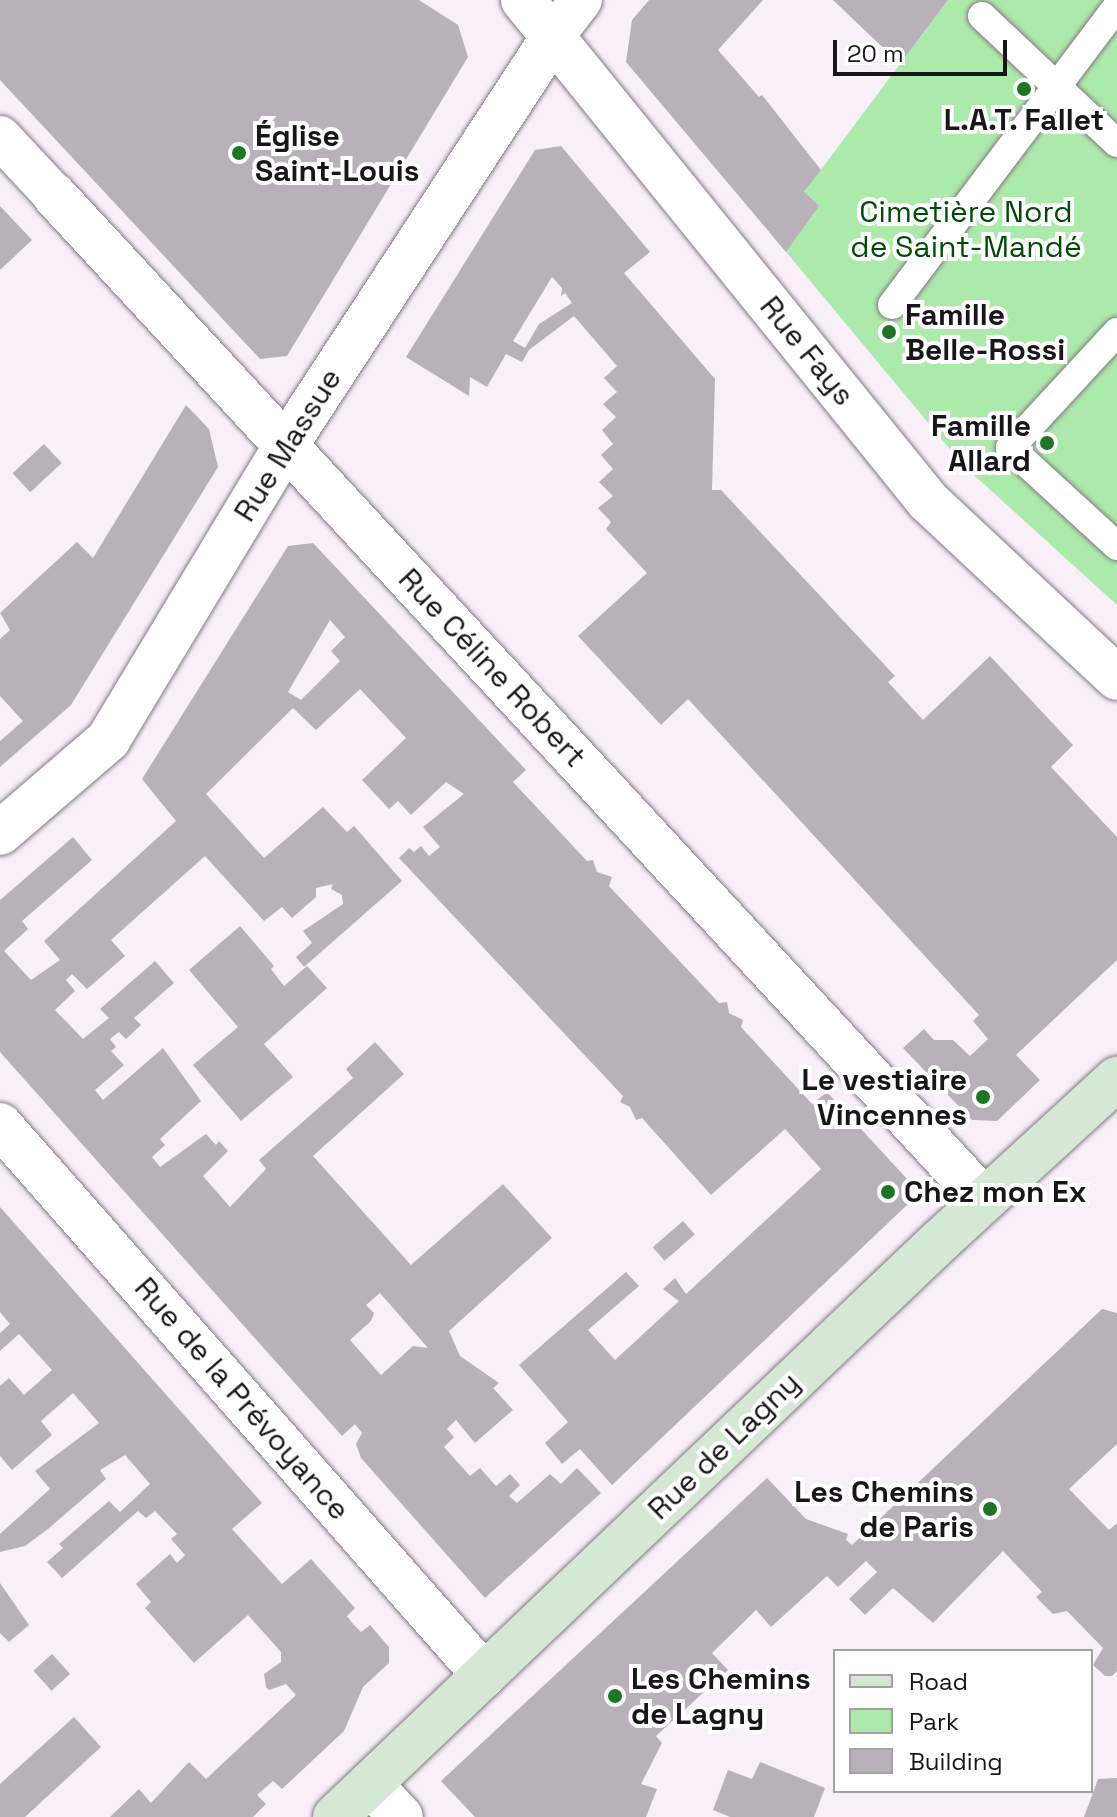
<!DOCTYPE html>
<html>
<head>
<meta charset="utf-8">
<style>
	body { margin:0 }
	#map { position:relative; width:1117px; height:1817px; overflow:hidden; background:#f8eff8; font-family:"Space Grotesk",sans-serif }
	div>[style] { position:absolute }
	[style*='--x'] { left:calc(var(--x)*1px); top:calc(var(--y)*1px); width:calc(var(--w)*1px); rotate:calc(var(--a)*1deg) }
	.green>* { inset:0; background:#aceaab }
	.building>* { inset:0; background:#b9b1ba; transform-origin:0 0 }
	.roads { filter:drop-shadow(0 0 2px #827a82) drop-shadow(0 0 2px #827a82) }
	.service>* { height:28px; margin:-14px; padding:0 14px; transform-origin:14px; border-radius:14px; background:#fff }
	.pedestrian>* { height:42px; margin:-21px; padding:0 21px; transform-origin:21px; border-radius:21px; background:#fff }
	.minor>* { height:44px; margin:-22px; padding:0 22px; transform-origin:22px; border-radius:22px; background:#fff }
	.secondary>* { height:44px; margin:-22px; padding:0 22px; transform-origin:22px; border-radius:22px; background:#d4e8d4 }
	.dots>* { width:22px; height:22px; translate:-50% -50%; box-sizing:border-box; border:4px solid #fff; border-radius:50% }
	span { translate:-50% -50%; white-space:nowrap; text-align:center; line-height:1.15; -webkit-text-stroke:8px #fff; paint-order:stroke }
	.poi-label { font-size:30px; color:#19161a; font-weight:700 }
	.left { translate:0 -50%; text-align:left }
	.right { translate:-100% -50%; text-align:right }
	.park-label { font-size:30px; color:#004b07 }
	.street-label { font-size:30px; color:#19161a }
	.legend { position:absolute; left:833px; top:1649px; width:260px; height:144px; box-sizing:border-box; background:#fff; border:2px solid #a3a2a3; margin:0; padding:10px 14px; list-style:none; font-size:24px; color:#19161a }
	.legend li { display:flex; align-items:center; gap:16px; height:40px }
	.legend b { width:40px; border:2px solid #a3a2a3 }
	.scale { position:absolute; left:833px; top:40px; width:174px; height:36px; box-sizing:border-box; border:4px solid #19161a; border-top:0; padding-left:10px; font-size:24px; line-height:28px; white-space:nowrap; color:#19161a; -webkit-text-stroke:6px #fff; paint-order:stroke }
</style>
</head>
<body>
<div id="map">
	<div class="green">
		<i style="clip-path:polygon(948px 0,1117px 0,1117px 605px,964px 466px,772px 235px)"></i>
	</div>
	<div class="building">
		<i style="clip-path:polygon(0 0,419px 0,458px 25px,468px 57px,287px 356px,260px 359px,0 80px)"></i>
		<i style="clip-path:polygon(649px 0,763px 0,718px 50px,759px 97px,762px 95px,821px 170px,804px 192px,819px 206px,786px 252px,626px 62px,632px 20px)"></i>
		<i style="clip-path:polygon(833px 0,948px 0,900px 64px)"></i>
		<i style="clip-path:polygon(evenodd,561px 146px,650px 252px,624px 273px,715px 379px,712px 490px,721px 490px,895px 676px,888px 682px,923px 720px,990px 656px,1073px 745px,1051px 767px,1117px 837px,1117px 960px,1016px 1055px,1040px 1080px,997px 1121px,972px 1120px,903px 1048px,924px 1029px,934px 1040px,953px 1040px,970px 1056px,988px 1039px,973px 1021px,979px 1015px,688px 699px,661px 725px,578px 636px,647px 573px,606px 529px,611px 522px,598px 508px,613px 496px,599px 482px,613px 469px,601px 455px,613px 444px,602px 430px,616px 417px,603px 404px,617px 392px,604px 378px,617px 366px,574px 316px,529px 350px,522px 362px,506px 354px,487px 387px,470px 377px,469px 396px,406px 357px,535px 150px,561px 146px,552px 277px,562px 288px,561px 296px,565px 293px,572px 303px,539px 324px,525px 348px,513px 341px,552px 277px)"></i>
		<i style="clip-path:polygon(0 206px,32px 240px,0 270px)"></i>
		<i style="clip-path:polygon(186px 405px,209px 429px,218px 467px,71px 705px,0 767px,0 741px,23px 721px,0 696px,0 639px,10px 630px,0 613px,77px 542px,93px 558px)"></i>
		<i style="left:44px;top:444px;width:26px;height:43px;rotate:47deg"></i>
		<i style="clip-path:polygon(evenodd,313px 543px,526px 770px,513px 782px,587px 861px,593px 860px,597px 872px,612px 877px,609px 886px,719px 1003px,727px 1002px,729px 1013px,743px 1020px,741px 1027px,812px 1104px,827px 1092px,908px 1180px,907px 1205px,612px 1485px,580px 1449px,562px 1464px,545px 1443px,568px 1422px,519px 1365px,626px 1272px,639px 1286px,588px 1330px,615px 1360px,679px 1301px,663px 1289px,675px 1278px,686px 1294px,821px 1169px,785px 1129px,711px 1195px,642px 1118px,636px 1120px,630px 1107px,620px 1102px,623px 1096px,399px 858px,409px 848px,414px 852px,421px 846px,429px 856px,440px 847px,423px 827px,464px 794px,446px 782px,411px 815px,398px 801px,389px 809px,362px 780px,406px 738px,360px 689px,316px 730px,293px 708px,206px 794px,264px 858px,323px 807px,347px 832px,354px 826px,402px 881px,304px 967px,296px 957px,312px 943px,303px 931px,343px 904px,342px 895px,331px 889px,333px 884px,316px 888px,316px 897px,292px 918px,282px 907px,264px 921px,205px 856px,111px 940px,125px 956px,87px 989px,72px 974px,66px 980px,75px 991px,55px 1010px,83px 1039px,109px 1018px,100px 1009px,155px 961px,174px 983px,134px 1018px,141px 1025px,126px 1039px,119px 1032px,110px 1039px,116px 1047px,111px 1051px,124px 1065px,95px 1090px,103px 1100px,163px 1048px,201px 1101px,160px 1139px,165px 1145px,152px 1157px,160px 1167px,206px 1134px,216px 1145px,219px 1141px,228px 1151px,203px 1176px,230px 1207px,266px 1169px,259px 1160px,353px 1078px,346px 1069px,375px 1042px,404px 1074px,313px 1156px,411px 1265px,503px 1184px,552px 1238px,449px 1331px,460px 1356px,499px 1383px,493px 1388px,513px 1410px,475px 1443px,456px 1420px,447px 1429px,454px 1437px,444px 1447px,470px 1476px,480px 1468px,496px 1486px,510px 1474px,520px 1485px,509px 1496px,517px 1503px,550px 1474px,561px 1484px,577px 1468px,601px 1493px,485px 1598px,361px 1458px,356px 1444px,362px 1433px,355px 1424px,342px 1436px,0 1052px,0 900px,73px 837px,92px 860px,22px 921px,28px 929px,4px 951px,31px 980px,60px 960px,44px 941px,176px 821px,142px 779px,288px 546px,313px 543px,330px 620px,345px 637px,331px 651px,340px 661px,301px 700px,288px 692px,330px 620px,313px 543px,380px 1293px,428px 1348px,413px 1346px,381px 1375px,350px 1340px,371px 1321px,374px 1313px,366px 1305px,380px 1293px)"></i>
		<i style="clip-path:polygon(240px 926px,274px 966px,271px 969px,284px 986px,307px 966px,327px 988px,264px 1044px,293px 1077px,241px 1121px,193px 1065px,238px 1027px,189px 970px)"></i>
		<i style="clip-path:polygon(0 1207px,262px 1503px,232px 1529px,282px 1584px,311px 1559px,355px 1608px,347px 1616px,353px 1624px,361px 1632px,370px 1625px,389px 1647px,389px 1663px,363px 1687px,344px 1731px,282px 1789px,273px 1781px,257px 1795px,266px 1804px,253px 1817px,110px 1817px,139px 1789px,151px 1803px,189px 1762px,206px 1779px,296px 1695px,286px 1684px,269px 1690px,266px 1687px,264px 1674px,281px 1662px,281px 1652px,248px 1615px,194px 1663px,145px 1608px,151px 1602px,136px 1584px,170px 1554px,177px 1563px,185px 1555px,171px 1539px,177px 1534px,155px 1511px,146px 1518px,138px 1511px,62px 1578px,47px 1562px,63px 1548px,59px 1544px,109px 1501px,120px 1512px,150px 1484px,125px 1455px,100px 1470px,106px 1479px,48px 1529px,25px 1546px,0 1552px,0 1534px,50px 1489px,35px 1471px,99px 1423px,73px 1393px,41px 1421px,52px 1435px,12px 1470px,0 1456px,0 1386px,9px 1378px,24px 1395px,52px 1370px,19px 1334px,0 1351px,0 1333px,10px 1324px,0 1312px)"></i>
		<i style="left:683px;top:1221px;width:18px;height:40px;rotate:49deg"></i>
		<i style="clip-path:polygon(1102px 1309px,1117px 1313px,1117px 1444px,1069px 1489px,1109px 1530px,1117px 1523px,1117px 1671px,1112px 1676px,1105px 1676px,1093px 1665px,1103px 1648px,1067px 1611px,1053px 1614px,1036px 1597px,1042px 1592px,1003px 1551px,933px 1623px,893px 1588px,865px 1615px,849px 1599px,877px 1572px,866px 1561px,838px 1587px,827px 1576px,771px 1627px,756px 1610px,712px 1653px,728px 1670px,656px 1736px,662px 1743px,641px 1784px,657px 1789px,646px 1817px,475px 1817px,441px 1781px,767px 1478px,806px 1519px,848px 1534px,846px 1540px,852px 1545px)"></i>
		<i style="clip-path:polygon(0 1583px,29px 1625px,9px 1642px,0 1633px)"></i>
		<i style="left:52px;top:1654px;width:27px;height:25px;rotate:48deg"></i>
		<i style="clip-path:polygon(74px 1717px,101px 1747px,25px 1817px,0 1817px,0 1784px)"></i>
		<i style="clip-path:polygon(760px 1762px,825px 1788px,814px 1817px,730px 1817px,713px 1810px,728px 1770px,752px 1779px)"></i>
		<i style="clip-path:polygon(1117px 1778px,1117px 1817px,1084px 1817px,1098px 1779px)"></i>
	</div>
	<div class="roads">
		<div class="service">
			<i style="--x:982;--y:16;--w:185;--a:43.3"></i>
			<i style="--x:892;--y:305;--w:374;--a:-53"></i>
			<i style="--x:1117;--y:332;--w:158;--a:132.7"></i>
			<i style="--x:1010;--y:448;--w:145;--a:42.5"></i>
		</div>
		<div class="pedestrian">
			<i style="--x:554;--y:35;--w:44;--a:-52.4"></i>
			<i style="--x:0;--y:137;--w:79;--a:47"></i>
		</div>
		<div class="minor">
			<i style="--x:523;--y:0;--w:644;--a:51.05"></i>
			<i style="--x:928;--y:501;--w:259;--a:43.1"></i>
			<i style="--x:54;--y:195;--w:1369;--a:47.22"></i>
			<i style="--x:0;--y:833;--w:143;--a:-40.7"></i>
			<i style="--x:108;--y:740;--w:345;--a:-58.9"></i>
			<i style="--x:286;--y:445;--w:490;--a:-56.8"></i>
			<i style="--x:0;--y:1125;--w:733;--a:48.65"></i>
			<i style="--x:370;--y:1784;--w:45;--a:46.8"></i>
		</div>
		<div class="secondary">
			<i style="--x:335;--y:1817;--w:837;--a:-43.6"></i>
			<i style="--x:941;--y:1240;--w:239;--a:-42.5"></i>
		</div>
	</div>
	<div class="dots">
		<i style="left:1024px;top:89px;background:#1d7623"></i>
		<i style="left:239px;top:153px;background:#1d7623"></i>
		<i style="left:889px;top:332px;background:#1d7623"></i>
		<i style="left:1047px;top:443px;background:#1d7623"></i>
		<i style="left:983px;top:1097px;background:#1d7623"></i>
		<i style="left:888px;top:1192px;background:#1d7623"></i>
		<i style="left:990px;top:1509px;background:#1d7623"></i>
		<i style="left:615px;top:1696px;background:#1d7623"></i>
	</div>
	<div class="poi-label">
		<span style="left:1024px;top:120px">L.A.T. Fallet</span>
		<span class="left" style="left:255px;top:153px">Église<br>Saint-Louis</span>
		<span class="left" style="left:905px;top:332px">Famille<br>Belle-Rossi</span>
		<span class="right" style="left:1031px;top:443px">Famille<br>Allard</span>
		<span class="right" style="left:967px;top:1097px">Le vestiaire<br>Vincennes</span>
		<span class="left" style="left:904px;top:1192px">Chez mon Ex</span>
		<span class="right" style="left:974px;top:1509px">Les Chemins<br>de Paris</span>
		<span class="left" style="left:631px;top:1696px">Les Chemins<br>de Lagny</span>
	</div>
	<div class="park-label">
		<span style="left:966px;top:229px">Cimetière Nord<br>de Saint-Mandé</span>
	</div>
	<div class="street-label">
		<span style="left:807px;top:351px;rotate:51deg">Rue Fays</span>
		<span style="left:288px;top:445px;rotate:-58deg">Rue Massue</span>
		<span style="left:492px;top:668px;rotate:47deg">Rue Céline Robert</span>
		<span style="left:242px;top:1399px;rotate:49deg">Rue de la Prévoyance</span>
		<span style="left:724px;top:1446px;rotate:-44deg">Rue de Lagny</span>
	</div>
	<ul class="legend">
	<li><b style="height:10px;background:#d4e8d4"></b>Road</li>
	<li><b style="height:22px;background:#aceaab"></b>Park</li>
	<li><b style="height:22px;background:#b9b1ba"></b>Building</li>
	</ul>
	<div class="scale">20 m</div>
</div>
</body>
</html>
